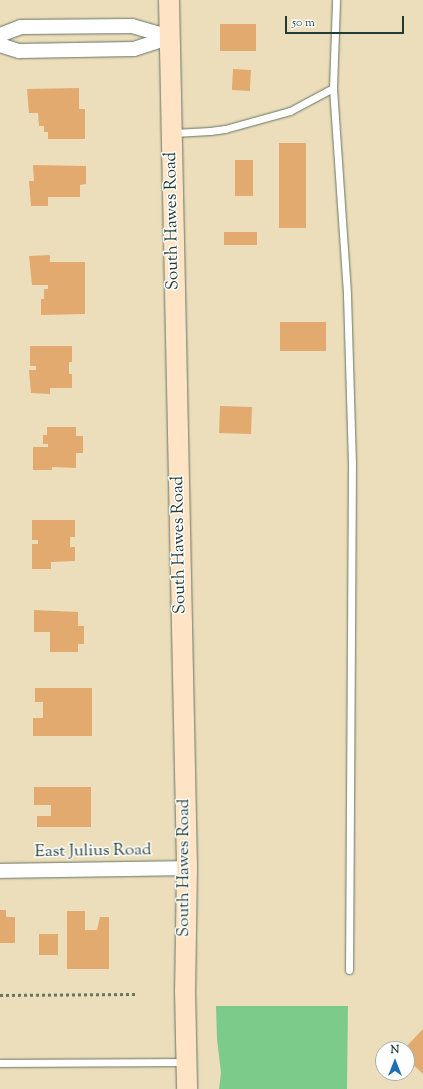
<!DOCTYPE html>
<html>
<head>
<meta charset="utf-8">
<style>
	body { margin:0 }
	#map { position:relative; width:423px; height:1089px; overflow:hidden; background:#ecdebb; font-family:"Sorts Mill Goudy",serif }
	div>[style] { position:absolute }
	[style*='--x'] { left:calc(var(--x)*1px); top:calc(var(--y)*1px); width:calc(var(--w)*1px); rotate:calc(var(--a)*1deg) }
	.green>* { inset:0; background:#7ccb8b }
	.building>* { inset:0; background:#e3aa6f; transform-origin:0 0 }
	.path>* { height:2.5px; margin-top:-1.25px; transform-origin:0; background:repeating-linear-gradient(90deg,#677563 0 3px,transparent 0 6px) }
	.roads { filter:drop-shadow(0 0 1px #677563) drop-shadow(0 0 1px #677563) }
	.lane>* { height:7px; margin:-3.5px; padding:0 3.5px; transform-origin:3.5px; border-radius:3.5px; background:#fff }
	.street>* { height:14px; margin:-7px; padding:0 7px; transform-origin:7px; border-radius:7px; background:#fff }
	.secondary>* { height:20px; margin:-10px; padding:0 10px; transform-origin:10px; border-radius:10px; background:#fee4c5 }
	span { translate:-50% -50%; white-space:nowrap; text-align:center; line-height:1.15; -webkit-text-stroke:3px #fff; paint-order:stroke }
	.street-label { font-size:17px; color:#1f3d34 }
	.north { position:absolute; left:375px; top:1041px; width:40px; height:40px; box-sizing:border-box; background:#fff; border:1px solid #a5b1ae; border-radius:50%; rotate:0deg; font-size:11px; font-weight:700; line-height:16px; text-align:center; color:#1f3d34 }
	.north::after { content:''; display:block; margin:auto; width:14px; height:18px; background:#1f6fb2; clip-path:polygon(50% 0,100% 100%,50% 72%,0 100%) }
	.scale { position:absolute; left:285px; top:16px; width:119px; height:18px; box-sizing:border-box; border:2px solid #1f3d34; border-top:0; padding-left:5px; font-size:12px; line-height:14px; white-space:nowrap; color:#1f3d34; -webkit-text-stroke:3px #fff; paint-order:stroke }
</style>
</head>
<body>
<div id="map">
	<div class="green">
		<i style="clip-path:polygon(216px 1006px,348px 1006px,347px 1089px,219px 1089px,221px 1073px,217px 1039px)"></i>
	</div>
	<div class="building">
		<i style="left:220px;top:24px;width:36px;height:27px"></i>
		<i style="left:233px;top:69px;width:18px;height:21px;rotate:3deg"></i>
		<i style="clip-path:polygon(79px 88px,79px 109px,85px 109px,85px 139px,48px 139px,48px 132px,44px 132px,44px 126px,39px 126px,38px 113px,29px 113px,27px 89px)"></i>
		<i style="left:279px;top:143px;width:27px;height:85px"></i>
		<i style="left:235px;top:160px;width:18px;height:36px"></i>
		<i style="clip-path:polygon(33px 165px,86px 166px,86px 184px,80px 185px,80px 197px,48px 197px,48px 206px,31px 206px,29px 181px,34px 181px)"></i>
		<i style="left:257px;top:232px;width:13px;height:33px;rotate:90deg"></i>
		<i style="clip-path:polygon(50px 255px,50px 262px,85px 262px,85px 314px,41px 315px,41px 299px,44px 299px,44px 289px,48px 289px,48px 285px,32px 285px,29px 256px)"></i>
		<i style="left:326px;top:322px;width:29px;height:46px;rotate:90deg"></i>
		<i style="clip-path:polygon(30px 346px,72px 346px,72px 362px,69px 362px,69px 374px,72px 374px,72px 388px,50px 388px,50px 394px,31px 393px,29px 370px,36px 370px,36px 366px,30px 366px)"></i>
		<i style="left:220px;top:406px;width:32px;height:27px;rotate:2deg"></i>
		<i style="clip-path:polygon(47px 427px,76px 427px,76px 436px,83px 436px,83px 453px,76px 453px,76px 468px,52px 467px,52px 470px,33px 470px,33px 447px,48px 447px,48px 444px,43px 444px,43px 435px,47px 435px)"></i>
		<i style="clip-path:polygon(32px 520px,75px 520px,75px 537px,70px 537px,70px 547px,75px 547px,75px 561px,51px 562px,51px 569px,32px 569px,32px 544px,38px 544px,38px 540px,32px 540px)"></i>
		<i style="clip-path:polygon(34px 610px,78px 612px,78px 626px,84px 626px,84px 644px,78px 644px,78px 652px,50px 652px,50px 632px,34px 632px)"></i>
		<i style="clip-path:polygon(35px 688px,92px 688px,92px 736px,33px 736px,33px 718px,43px 718px,43px 702px,35px 702px)"></i>
		<i style="clip-path:polygon(34px 787px,91px 787px,91px 827px,37px 827px,37px 816px,51px 816px,51px 805px,34px 805px)"></i>
		<i style="clip-path:polygon(0 910px,6px 910px,6px 917px,15px 917px,15px 943px,0 943px)"></i>
		<i style="clip-path:polygon(67px 911px,85px 911px,85px 930px,97px 930px,100px 917px,109px 917px,109px 969px,67px 969px)"></i>
		<i style="left:39px;top:934px;width:19px;height:21px"></i>
		<i style="clip-path:polygon(423px 1029px,423px 1074px,407px 1059px,407px 1049px,404px 1049px)"></i>
	</div>
	<div class="path">
		<i style="--x:0;--y:995;--w:137;--a:-0.4"></i>
	</div>
	<div class="roads">
		<div class="lane">
			<i style="--x:333;--y:88;--w:207;--a:86.1"></i>
			<i style="--x:347;--y:295;--w:171;--a:88.3"></i>
			<i style="--x:352;--y:466;--w:504;--a:90.34"></i>
			<i style="--x:174;--y:133;--w:36;--a:-3"></i>
			<i style="--x:210;--y:131;--w:15;--a:-8"></i>
			<i style="--x:225;--y:129;--w:67;--a:-15.5"></i>
			<i style="--x:290;--y:111;--w:49;--a:-28.1"></i>
			<i style="--x:333;--y:88;--w:88;--a:-88"></i>
			<i style="--x:0;--y:1063;--w:186;--a:-0.3"></i>
		</div>
		<div class="street">
			<i style="--x:0;--y:35;--w:22;--a:-21"></i>
			<i style="--x:21;--y:27;--w:111;--a:-0.5"></i>
			<i style="--x:132;--y:26;--w:40;--a:16"></i>
			<i style="--x:0;--y:45;--w:20;--a:18"></i>
			<i style="--x:19;--y:51;--w:115;--a:-1"></i>
			<i style="--x:134;--y:49;--w:38;--a:-18"></i>
			<i style="--x:0;--y:871;--w:187;--a:-0.9"></i>
		</div>
		<div class="secondary">
			<i style="--x:169;--y:0;--w:868;--a:88.81"></i>
			<i style="--x:187;--y:868;--w:122;--a:90.9"></i>
			<i style="--x:185;--y:990;--w:99;--a:88.8"></i>
		</div>
	</div>
	<div class="street-label">
		<span style="left:173px;top:221px;rotate:-91deg">South Hawes Road</span>
		<span style="left:180px;top:545px;rotate:-91deg">South Hawes Road</span>
		<span style="left:93px;top:852px;rotate:-1deg">East Julius Road</span>
		<span style="left:185px;top:868px;rotate:-90deg">South Hawes Road</span>
	</div>
	<div class="north">N</div>
	<div class="scale">50 m</div>
</div>
</body>
</html>
